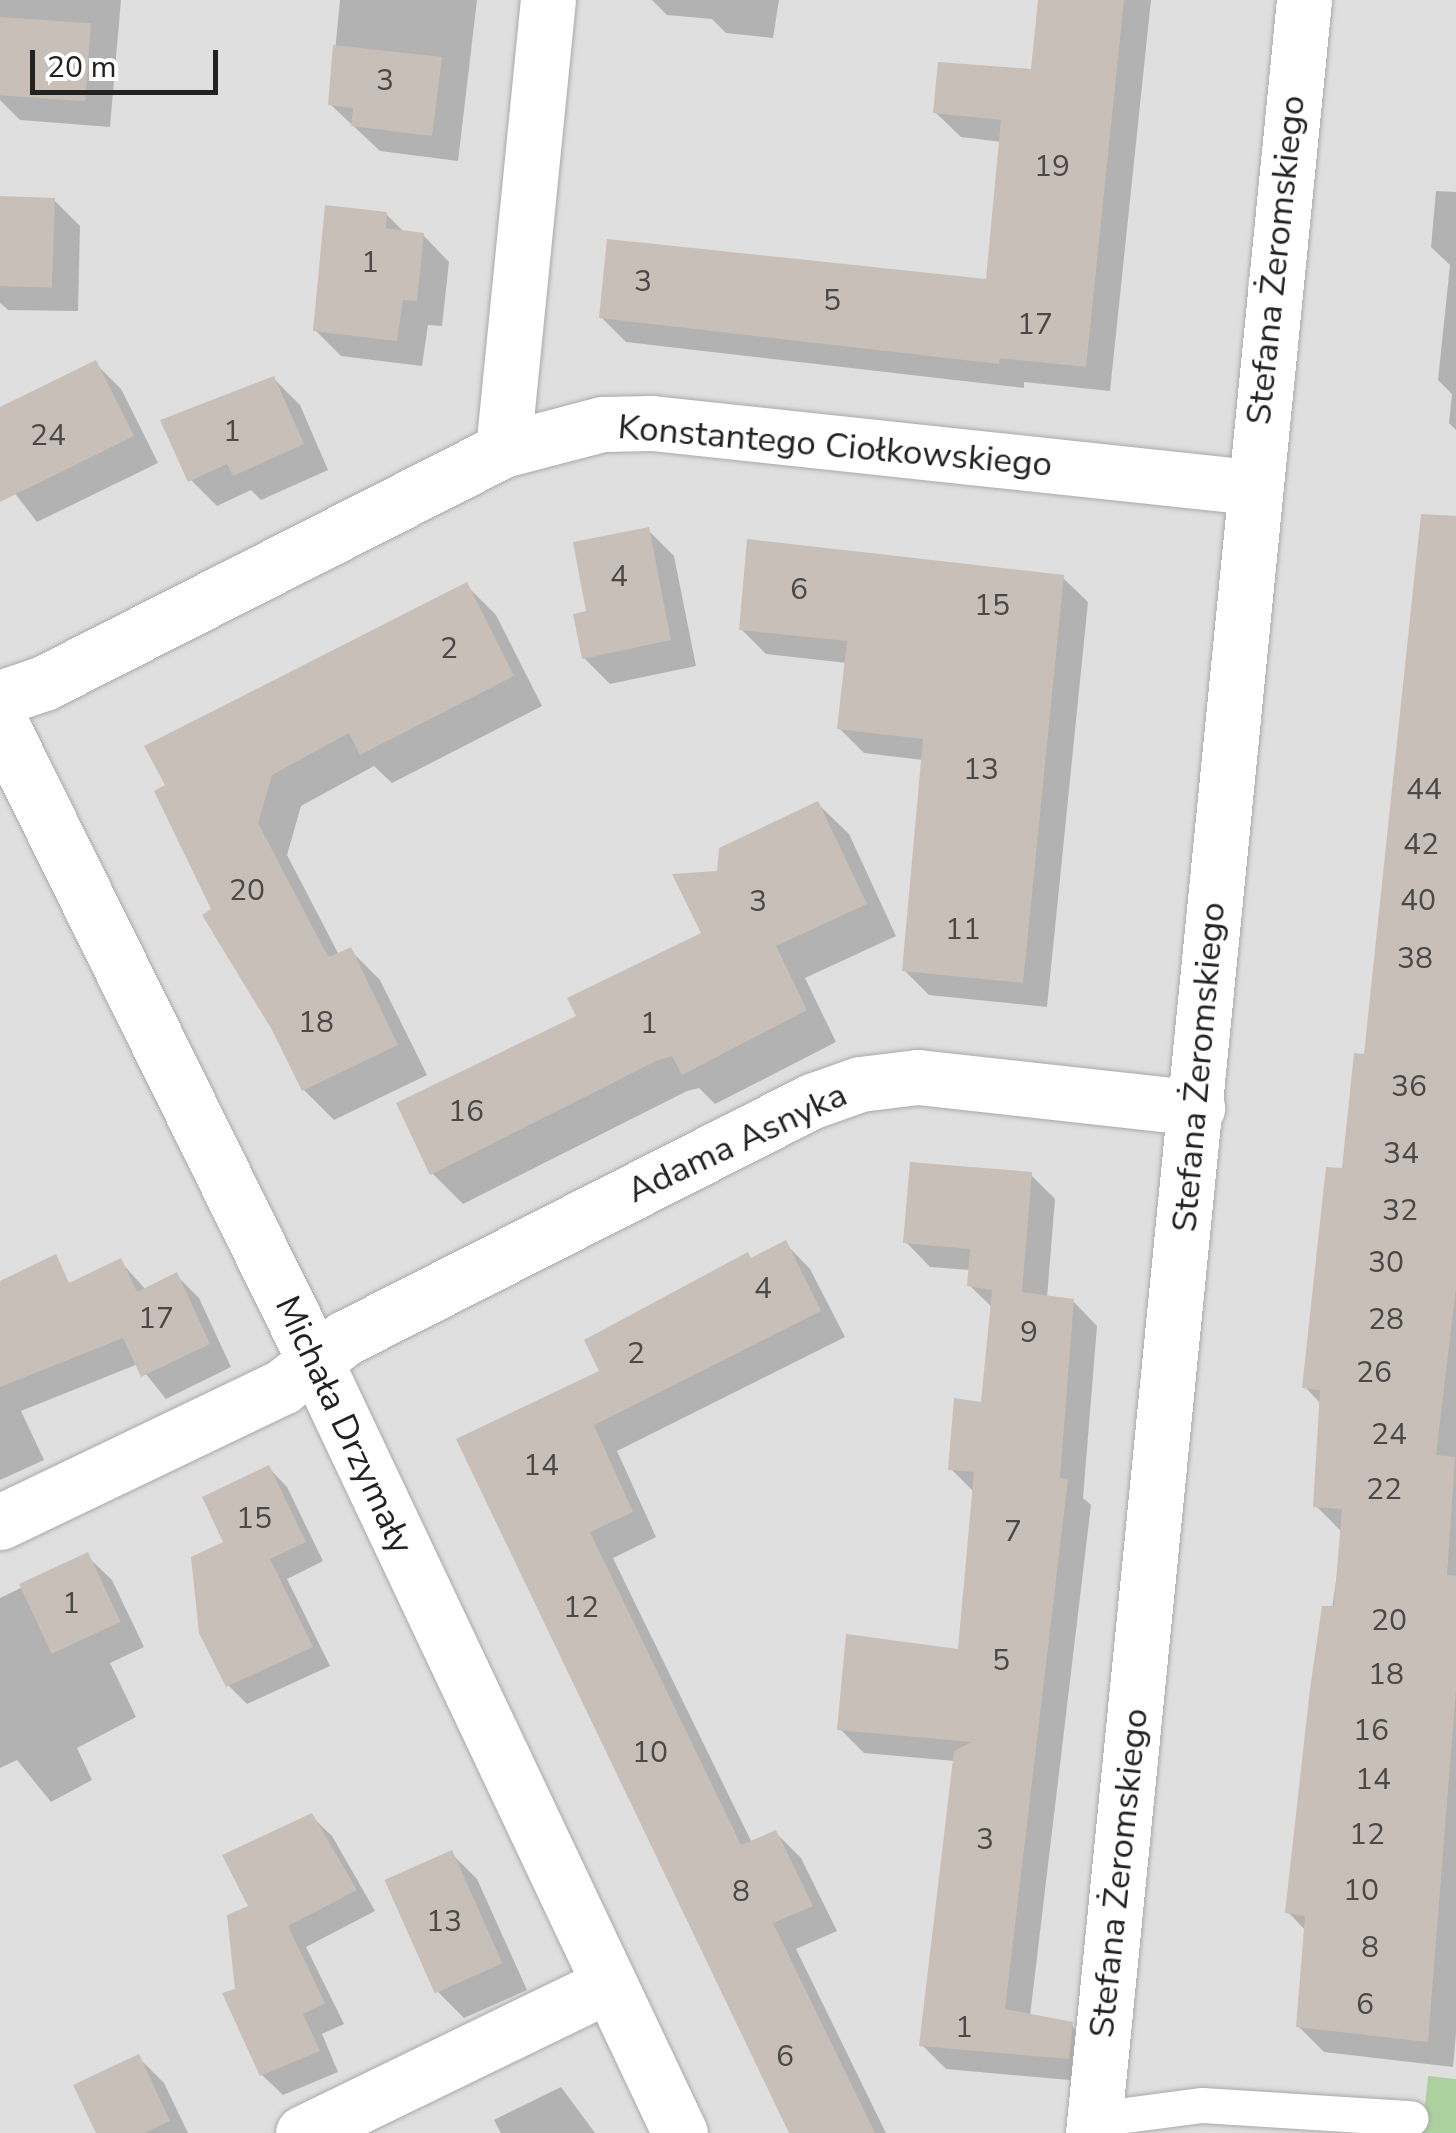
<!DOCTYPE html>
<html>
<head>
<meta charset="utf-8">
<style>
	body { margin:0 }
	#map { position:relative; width:1456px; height:2133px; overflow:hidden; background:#f2efe9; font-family:"Nunito Sans",sans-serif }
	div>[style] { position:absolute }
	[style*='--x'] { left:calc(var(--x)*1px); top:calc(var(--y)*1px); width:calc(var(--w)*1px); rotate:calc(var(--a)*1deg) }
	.residential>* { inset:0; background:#e0dfdf }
	.forest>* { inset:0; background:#add19e }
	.shadow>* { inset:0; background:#0003 }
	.building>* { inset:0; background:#c7bfb8; transform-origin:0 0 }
	.roads { filter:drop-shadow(0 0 2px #a9a9a9) drop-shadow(0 0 2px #a9a9a9) }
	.service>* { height:35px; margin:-17.5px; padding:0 17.5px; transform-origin:17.5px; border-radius:17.5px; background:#fff }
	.minor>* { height:55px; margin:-27.5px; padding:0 27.5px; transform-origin:27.5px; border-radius:27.5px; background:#fff }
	span { translate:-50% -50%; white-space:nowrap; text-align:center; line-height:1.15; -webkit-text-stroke:9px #fff; paint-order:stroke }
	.number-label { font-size:30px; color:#4b4948 }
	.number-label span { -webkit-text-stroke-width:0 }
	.street-label { font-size:35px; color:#222 }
	.scale { position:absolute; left:30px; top:50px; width:188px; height:45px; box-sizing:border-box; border:5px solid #222; border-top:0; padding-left:12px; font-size:30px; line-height:35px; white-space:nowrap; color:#222; -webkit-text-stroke:8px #fff; paint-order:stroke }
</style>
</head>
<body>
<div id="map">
	<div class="residential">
		<i style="clip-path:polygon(0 0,1456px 0,1456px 2079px,1428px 2077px,1422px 2133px,0 2133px)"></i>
	</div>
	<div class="forest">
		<i style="clip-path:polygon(1428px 2076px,1456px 2079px,1456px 2133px,1422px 2133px)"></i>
	</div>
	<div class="shadow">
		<i style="clip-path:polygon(0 0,121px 0,110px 127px,20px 120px,0 100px)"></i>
		<i style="clip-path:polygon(340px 0,477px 0,458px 161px,380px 151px,330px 104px)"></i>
		<i style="clip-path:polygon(652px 0,779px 0,773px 38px,726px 33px,712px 19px,667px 15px)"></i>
		<i style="clip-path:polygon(1042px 0,1151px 0,1110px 391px,1024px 382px,1024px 388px,626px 342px,601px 317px,988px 282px,1002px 142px,961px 137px,935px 112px,1033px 72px)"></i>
		<i style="clip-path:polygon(1436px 191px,1456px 192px,1456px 430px,1449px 423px,1452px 394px,1438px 380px,1450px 265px,1431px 247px)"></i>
		<i style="clip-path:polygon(0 199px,54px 200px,80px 226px,78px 311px,8px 310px,0 303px)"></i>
		<i style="clip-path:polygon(386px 214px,405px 233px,423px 235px,449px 262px,442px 326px,428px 325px,422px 366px,341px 356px,315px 330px)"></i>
		<i style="clip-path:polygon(95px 363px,121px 389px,158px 463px,37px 522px,0 474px,0 410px)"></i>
		<i style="clip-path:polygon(274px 379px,300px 405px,328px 470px,261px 500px,251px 490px,217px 506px,191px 480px)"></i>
		<i style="clip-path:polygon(648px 530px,674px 556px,696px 666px,610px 684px,584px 658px,589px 613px)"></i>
		<i style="clip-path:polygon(1456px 542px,1456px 2033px,1453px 2067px,1324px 2052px,1298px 2026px,1306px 1931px,1288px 1912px,1343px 1533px,1316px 1506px,1321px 1404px,1305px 1387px)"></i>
		<i style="clip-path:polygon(1062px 577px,1088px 602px,1047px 1007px,929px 995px,904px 970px,923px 760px,864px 753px,839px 728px,847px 663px,766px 654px,741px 629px)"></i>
		<i style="clip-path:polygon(466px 585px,496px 615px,542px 706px,392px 783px,374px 766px,301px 806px,287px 855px,339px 955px,350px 950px,380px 980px,427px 1075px,334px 1120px,304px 1090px,158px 792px)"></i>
		<i style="clip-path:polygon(818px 804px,849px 834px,896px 936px,805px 978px,836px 1042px,715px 1104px,699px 1088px,687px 1091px,463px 1204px,432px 1173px,579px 1017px,705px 934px,719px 874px)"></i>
		<i style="clip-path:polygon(1031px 1175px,1055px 1199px,1047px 1298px,1073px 1301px,1097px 1326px,1083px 1498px,1091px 1505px,1030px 2016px,1071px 2025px,1096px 2049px,1092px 2082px,946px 2069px,922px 2045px,955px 1761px,864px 1753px,840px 1729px,960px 1652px,975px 1493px,951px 1469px,983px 1404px,993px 1308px,969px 1285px,971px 1270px,930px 1267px,906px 1242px)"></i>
		<i style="clip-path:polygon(785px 1243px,810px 1269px,845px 1337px,617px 1451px,656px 1537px,613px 1558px,752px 1843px,776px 1833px,801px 1858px,837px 1931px,796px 1949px,886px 2133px,793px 2133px,459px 1440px,603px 1372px,748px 1255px,753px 1260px)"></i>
		<i style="clip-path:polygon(120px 1261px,146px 1290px,176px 1275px,199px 1298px,231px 1367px,166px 1399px,138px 1364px,21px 1411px,44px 1460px,0 1480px,0 1314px)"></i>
		<i style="clip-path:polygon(269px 1468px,287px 1487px,323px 1561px,287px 1579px,330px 1666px,247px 1704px,228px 1685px,226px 1543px)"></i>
		<i style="clip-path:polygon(87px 1556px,112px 1580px,144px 1647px,110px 1663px,136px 1717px,77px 1748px,92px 1780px,51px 1802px,17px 1760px,0 1768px,0 1598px)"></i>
		<i style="clip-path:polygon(311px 1816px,332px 1836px,375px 1911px,306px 1947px,344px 2024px,322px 2034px,338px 2072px,283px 2095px,262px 2075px,238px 1991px)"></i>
		<i style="clip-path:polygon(451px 1853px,477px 1879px,527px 1990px,464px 2018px,438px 1992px)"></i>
		<i style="clip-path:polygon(138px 2057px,164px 2083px,188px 2133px,99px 2133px)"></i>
		<i style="clip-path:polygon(561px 2087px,595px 2133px,501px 2133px,494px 2120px)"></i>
	</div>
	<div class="building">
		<i style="clip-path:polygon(1038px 0,1124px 0,1086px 367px,1000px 358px,999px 364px,599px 318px,607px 239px,986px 279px,1001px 120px,933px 113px,938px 62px,1031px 69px)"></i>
		<i style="left:0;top:17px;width:91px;height:78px;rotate:4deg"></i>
		<i style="clip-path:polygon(333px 45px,442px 57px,432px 136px,351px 126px,353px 108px,328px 105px)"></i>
		<i style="left:0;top:196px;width:55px;height:90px;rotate:2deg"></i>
		<i style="clip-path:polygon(325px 205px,387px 212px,386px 228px,424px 233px,417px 301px,403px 300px,397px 341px,313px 331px)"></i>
		<i style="clip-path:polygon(96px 360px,134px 436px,0 502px,0 407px)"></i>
		<i style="clip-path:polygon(274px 376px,304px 444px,233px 476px,227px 464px,188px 482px,160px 420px)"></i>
		<i style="clip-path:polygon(1421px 514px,1456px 516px,1456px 1288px,1436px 1455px,1455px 1457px,1447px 1575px,1456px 1576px,1456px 1689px,1428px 2042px,1296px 2027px,1305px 1916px,1285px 1913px,1310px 1689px,1322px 1606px,1334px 1606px,1342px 1509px,1313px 1507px,1320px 1390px,1302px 1388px,1326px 1167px,1342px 1168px,1354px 1053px,1364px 1054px)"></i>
		<i style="clip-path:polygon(649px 527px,671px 640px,582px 659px,573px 614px,586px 611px,573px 542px)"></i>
		<i style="clip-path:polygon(747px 539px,1064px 575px,1023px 983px,902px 971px,923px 739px,837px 729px,847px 641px,739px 630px)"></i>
		<i style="clip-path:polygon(467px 582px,514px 676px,360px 755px,349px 733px,272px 775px,258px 823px,325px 951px,329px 957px,351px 947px,398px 1045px,302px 1091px,272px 1030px,202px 915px,211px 909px,154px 791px,165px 785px,144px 746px)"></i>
		<i style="clip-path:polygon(818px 801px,867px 904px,776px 946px,807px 1010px,682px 1075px,672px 1056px,656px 1061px,430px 1175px,396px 1103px,576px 1016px,567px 998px,701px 933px,672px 874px,717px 871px,719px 848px)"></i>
		<i style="clip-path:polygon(910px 1162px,1032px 1172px,1022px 1292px,1074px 1299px,1060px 1478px,1068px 1479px,1005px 2009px,1073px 2022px,1069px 2059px,919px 2046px,954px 1751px,972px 1742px,837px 1730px,846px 1634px,958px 1649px,974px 1472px,948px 1470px,954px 1398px,981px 1402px,992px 1290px,967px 1286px,970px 1249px,903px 1243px)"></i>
		<i style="clip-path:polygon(786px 1240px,821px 1311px,594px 1425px,633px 1512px,590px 1532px,741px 1845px,776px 1830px,813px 1906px,773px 1923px,875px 2133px,789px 2133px,456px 1439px,599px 1371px,584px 1340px,748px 1252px,751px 1258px)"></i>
		<i style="clip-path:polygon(56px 1254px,69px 1283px,121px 1258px,137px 1292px,177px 1272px,210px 1344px,141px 1377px,123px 1338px,0 1387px,0 1281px)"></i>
		<i style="clip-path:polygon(269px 1465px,306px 1542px,270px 1559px,313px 1647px,226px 1687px,199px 1633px,191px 1557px,223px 1542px,202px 1497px)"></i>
		<i style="left:88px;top:1552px;width:77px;height:76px;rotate:65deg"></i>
		<i style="clip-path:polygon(312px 1813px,357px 1890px,288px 1926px,325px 2003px,303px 2014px,320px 2051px,260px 2076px,222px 1993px,235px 1989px,227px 1915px,248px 1906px,222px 1855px)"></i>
		<i style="left:452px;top:1850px;width:124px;height:74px;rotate:66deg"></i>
		<i style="clip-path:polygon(139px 2054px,170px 2121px,144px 2133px,96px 2133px,73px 2085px)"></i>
	</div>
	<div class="roads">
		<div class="service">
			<i style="--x:1095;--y:2119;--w:108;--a:-7.5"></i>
			<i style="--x:1202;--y:2105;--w:209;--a:3.6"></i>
		</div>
		<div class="minor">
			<i style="--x:503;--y:450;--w:452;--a:-84.3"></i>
			<i style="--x:0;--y:698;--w:46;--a:-18.8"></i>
			<i style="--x:44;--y:683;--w:515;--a:-26.91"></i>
			<i style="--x:503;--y:450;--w:102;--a:-14.7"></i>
			<i style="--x:602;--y:424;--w:50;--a:-1.1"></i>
			<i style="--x:652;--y:423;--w:603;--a:6.09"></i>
			<i style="--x:0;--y:722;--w:712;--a:63.76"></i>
			<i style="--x:315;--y:1361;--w:854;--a:64.7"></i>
			<i style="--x:0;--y:1522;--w:313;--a:-25.6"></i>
			<i style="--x:282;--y:1387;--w:80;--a:-37.9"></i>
			<i style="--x:345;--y:1338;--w:524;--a:-26.91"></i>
			<i style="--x:812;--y:1101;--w:51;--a:-19.5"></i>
			<i style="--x:860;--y:1084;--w:58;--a:-6.9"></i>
			<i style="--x:918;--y:1077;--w:281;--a:6.3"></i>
			<i style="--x:303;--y:2133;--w:339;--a:-25.9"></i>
			<i style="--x:1093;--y:2133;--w:2143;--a:-84.35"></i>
		</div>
	</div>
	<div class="number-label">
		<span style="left:385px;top:81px">3</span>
		<span style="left:1052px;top:167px">19</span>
		<span style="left:370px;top:263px">1</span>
		<span style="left:643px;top:282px">3</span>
		<span style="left:832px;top:301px">5</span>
		<span style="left:1035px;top:325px">17</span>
		<span style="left:232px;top:432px">1</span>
		<span style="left:48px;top:436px">24</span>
		<span style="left:619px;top:577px">4</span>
		<span style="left:799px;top:590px">6</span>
		<span style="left:992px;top:606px">15</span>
		<span style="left:449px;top:649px">2</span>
		<span style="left:981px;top:770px">13</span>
		<span style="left:1424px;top:790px">44</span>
		<span style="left:1421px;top:845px">42</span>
		<span style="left:247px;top:891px">20</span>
		<span style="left:1418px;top:901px">40</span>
		<span style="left:758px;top:902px">3</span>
		<span style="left:963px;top:930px">11</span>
		<span style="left:1415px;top:959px">38</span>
		<span style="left:316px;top:1023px">18</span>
		<span style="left:649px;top:1024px">1</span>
		<span style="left:1409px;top:1087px">36</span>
		<span style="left:466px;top:1112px">16</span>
		<span style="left:1401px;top:1154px">34</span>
		<span style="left:1400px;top:1211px">32</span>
		<span style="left:1386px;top:1263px">30</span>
		<span style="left:763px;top:1289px">4</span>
		<span style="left:156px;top:1319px">17</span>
		<span style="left:1386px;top:1320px">28</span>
		<span style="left:1029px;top:1333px">9</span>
		<span style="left:636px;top:1354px">2</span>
		<span style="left:1374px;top:1373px">26</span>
		<span style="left:1389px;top:1435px">24</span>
		<span style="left:541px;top:1466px">14</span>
		<span style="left:1384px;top:1490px">22</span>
		<span style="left:254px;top:1519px">15</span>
		<span style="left:1013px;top:1532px">7</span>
		<span style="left:71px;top:1604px">1</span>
		<span style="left:581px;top:1608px">12</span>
		<span style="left:1389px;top:1621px">20</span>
		<span style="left:1001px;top:1661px">5</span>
		<span style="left:1386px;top:1675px">18</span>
		<span style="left:1371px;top:1731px">16</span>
		<span style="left:650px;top:1753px">10</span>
		<span style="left:1373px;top:1780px">14</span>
		<span style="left:1367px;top:1835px">12</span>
		<span style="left:985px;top:1840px">3</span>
		<span style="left:1361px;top:1891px">10</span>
		<span style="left:741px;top:1892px">8</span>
		<span style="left:444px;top:1922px">13</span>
		<span style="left:1370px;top:1948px">8</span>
		<span style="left:1365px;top:2005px">6</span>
		<span style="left:964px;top:2028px">1</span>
		<span style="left:785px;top:2057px">6</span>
	</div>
	<div class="street-label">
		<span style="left:1276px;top:260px;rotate:-84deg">Stefana Żeromskiego</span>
		<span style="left:835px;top:446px;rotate:5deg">Konstantego Ciołkowskiego</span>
		<span style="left:1199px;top:1067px;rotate:-85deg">Stefana Żeromskiego</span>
		<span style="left:737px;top:1143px;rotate:-25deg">Adama Asnyka</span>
		<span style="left:344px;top:1425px;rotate:65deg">Michała Drzymały</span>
		<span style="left:1119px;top:1873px;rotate:-84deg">Stefana Żeromskiego</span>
	</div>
	<div class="scale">20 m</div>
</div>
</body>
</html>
